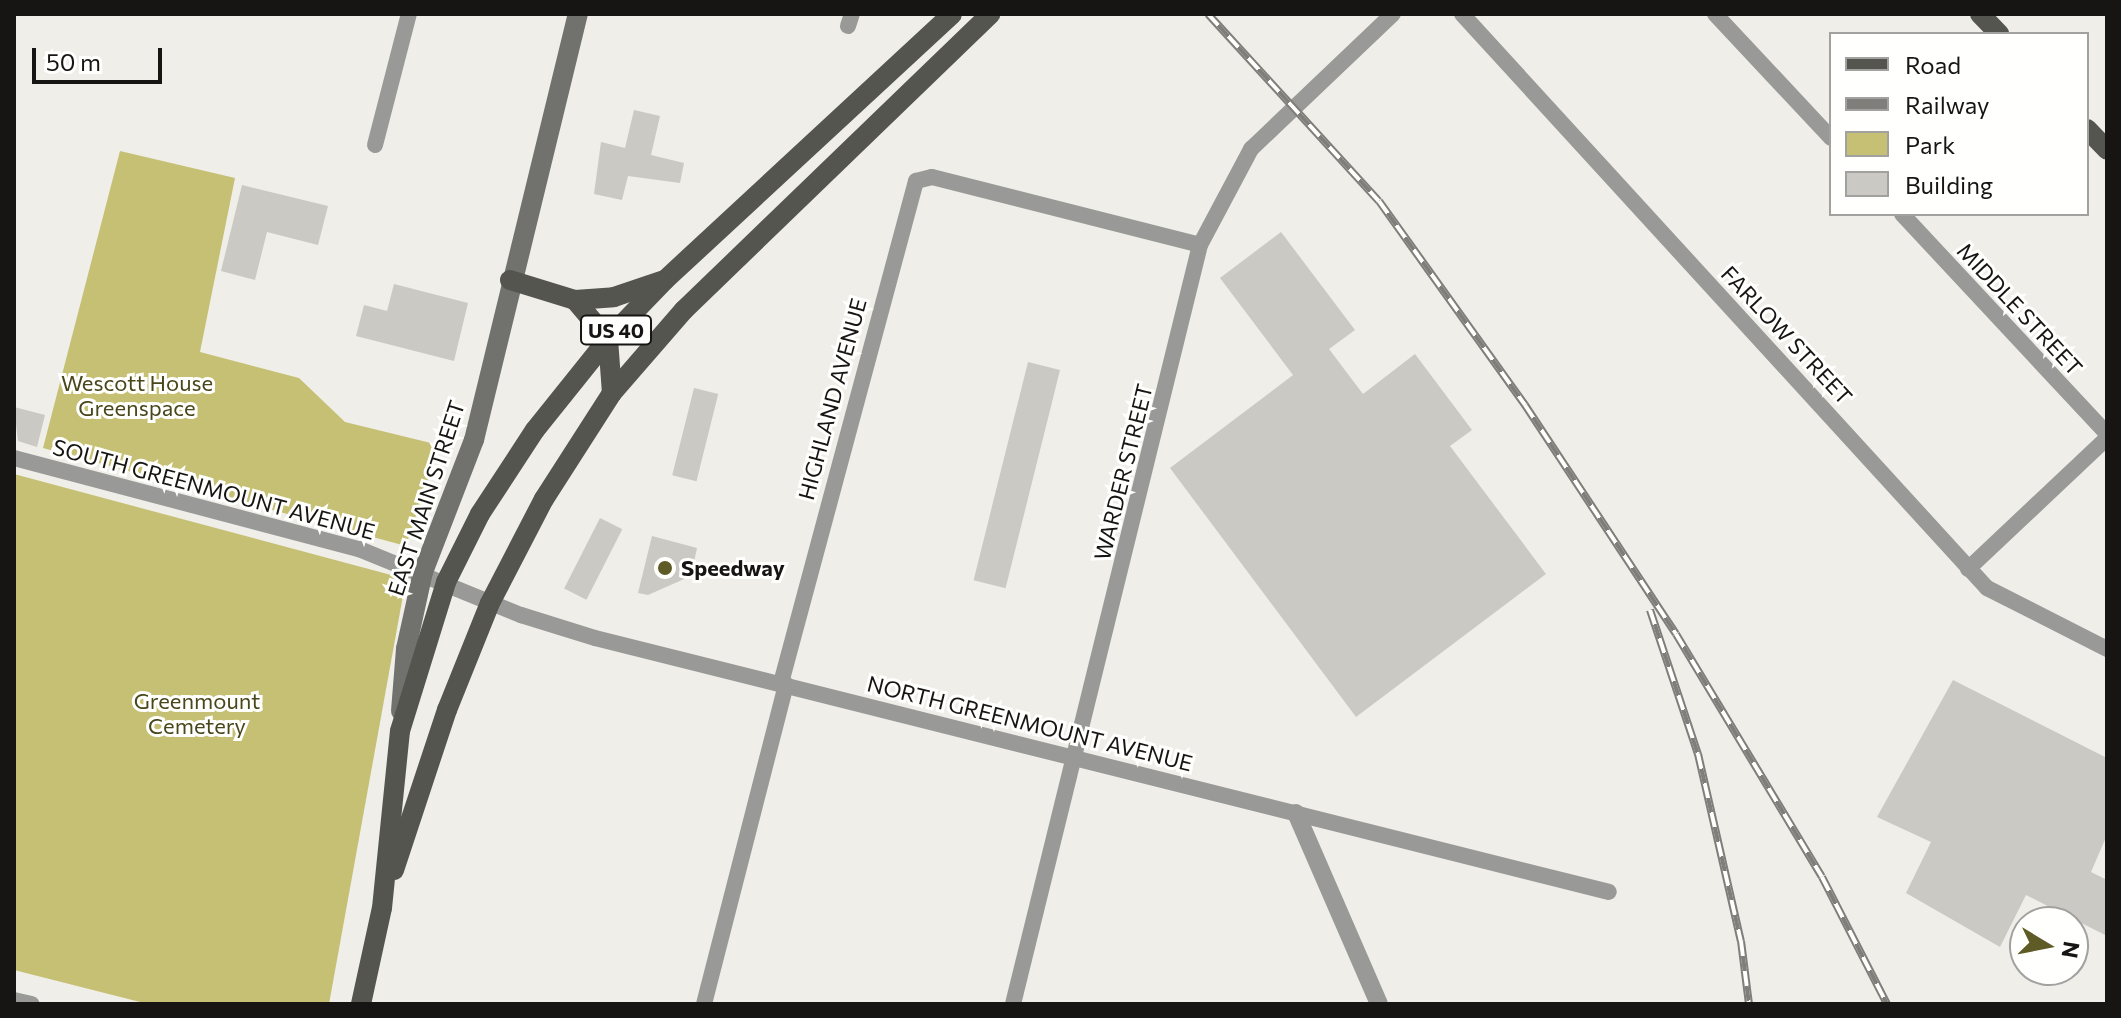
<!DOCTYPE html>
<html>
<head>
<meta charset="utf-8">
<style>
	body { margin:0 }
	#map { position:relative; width:2121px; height:1018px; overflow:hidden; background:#efeee8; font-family:Commissioner,sans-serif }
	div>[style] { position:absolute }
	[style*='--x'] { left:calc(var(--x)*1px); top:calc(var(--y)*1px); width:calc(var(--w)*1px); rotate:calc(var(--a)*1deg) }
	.green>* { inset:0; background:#c6c074 }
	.building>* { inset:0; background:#cac9c3; transform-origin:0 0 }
	.minor>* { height:16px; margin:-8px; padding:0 8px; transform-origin:8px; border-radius:8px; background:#999997 }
	.tertiary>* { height:18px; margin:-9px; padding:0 9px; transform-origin:9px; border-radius:9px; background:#999997 }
	.secondary>* { height:20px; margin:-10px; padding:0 10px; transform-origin:10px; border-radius:10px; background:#71716d }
	.primary>* { height:20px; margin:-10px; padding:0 10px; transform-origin:10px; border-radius:10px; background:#555550 }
	.rail>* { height:8px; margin-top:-4px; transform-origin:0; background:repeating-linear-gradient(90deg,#fffffe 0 15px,#7f7e7a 0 30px); box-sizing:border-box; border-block:2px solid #7f7e7a }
	.dots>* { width:22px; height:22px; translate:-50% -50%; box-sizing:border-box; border:4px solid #fffffe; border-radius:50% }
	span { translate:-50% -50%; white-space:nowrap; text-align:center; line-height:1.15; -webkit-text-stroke:6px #fffffe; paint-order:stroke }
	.shield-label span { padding:2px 6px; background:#fffffe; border:2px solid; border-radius:6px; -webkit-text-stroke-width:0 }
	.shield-label { font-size:20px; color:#161513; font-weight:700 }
	.street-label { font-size:22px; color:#161513 }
	.park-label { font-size:22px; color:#4a461b }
	.poi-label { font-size:22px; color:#161513; font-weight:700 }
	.left { translate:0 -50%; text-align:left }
	.frame { position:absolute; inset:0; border:16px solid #161513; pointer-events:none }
	.legend { position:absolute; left:1829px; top:32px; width:260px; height:184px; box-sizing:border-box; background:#fffffe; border:2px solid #a2a1a0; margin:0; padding:10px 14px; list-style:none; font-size:24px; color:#161513 }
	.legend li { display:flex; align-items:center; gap:16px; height:40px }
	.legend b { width:40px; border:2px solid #a2a1a0 }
	.north { position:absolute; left:2009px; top:906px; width:80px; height:80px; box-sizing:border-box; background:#fffffe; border:2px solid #a2a1a0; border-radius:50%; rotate:100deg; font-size:22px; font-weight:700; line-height:32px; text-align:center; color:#161513 }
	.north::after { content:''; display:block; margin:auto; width:28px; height:36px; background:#5f5b27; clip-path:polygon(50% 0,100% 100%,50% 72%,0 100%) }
	.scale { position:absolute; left:32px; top:48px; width:130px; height:36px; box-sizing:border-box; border:4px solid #161513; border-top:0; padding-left:10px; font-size:24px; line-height:28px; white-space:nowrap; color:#161513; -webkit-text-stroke:6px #fffffe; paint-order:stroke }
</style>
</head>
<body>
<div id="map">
	<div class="green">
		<i style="clip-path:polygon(120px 151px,235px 178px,200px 352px,299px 378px,345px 422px,439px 445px,406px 546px,43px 448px)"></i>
		<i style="clip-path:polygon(14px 474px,406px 579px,329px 1004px,148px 1004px,14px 970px)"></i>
	</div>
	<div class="building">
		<i style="clip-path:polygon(634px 110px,660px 116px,651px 155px,684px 163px,680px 183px,628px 176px,622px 200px,594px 194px,601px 142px,625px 148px)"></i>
		<i style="clip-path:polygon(242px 185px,328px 206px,318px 245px,267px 232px,255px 280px,221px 271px)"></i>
		<i style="clip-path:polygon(1281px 232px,1355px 330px,1329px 349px,1363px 394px,1415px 354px,1472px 430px,1450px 446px,1546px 574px,1356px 717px,1170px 468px,1293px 375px,1220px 278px)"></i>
		<i style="clip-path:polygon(394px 284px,468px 303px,454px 361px,356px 336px,364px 305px,387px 311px)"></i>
		<i style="left:1028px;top:362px;width:33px;height:225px;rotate:14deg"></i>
		<i style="left:694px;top:388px;width:25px;height:90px;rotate:14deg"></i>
		<i style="clip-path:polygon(14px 407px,45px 415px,37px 447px,18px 441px)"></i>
		<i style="left:600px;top:518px;width:25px;height:79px;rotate:27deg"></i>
		<i style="clip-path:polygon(652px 536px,697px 548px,691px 576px,648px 595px,638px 593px)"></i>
		<i style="clip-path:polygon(1953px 680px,2107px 758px,2107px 835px,2091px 872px,2107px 880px,2107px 936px,2026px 895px,2000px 947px,1906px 893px,1931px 842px,1877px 817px)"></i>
	</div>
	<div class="minor">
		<i style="--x:1462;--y:14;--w:778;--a:47.55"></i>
		<i style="--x:1987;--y:588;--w:135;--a:26.9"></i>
		<i style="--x:1715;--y:14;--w:170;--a:46.9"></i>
		<i style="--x:848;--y:26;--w:13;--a:-72"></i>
		<i style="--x:375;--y:145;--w:135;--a:-75.5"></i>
		<i style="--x:1902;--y:214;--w:301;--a:47"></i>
		<i style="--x:14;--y:458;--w:357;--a:14.8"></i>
		<i style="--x:359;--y:549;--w:175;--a:22.2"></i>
		<i style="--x:521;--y:615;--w:77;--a:17.3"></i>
		<i style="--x:595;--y:638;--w:1045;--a:14.06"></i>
		<i style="--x:1968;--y:569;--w:191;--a:-43.3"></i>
		<i style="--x:781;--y:683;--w:520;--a:-74.95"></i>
		<i style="--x:916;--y:181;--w:16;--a:-14"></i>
		<i style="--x:932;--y:177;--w:276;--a:14.2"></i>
		<i style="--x:14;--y:1000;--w:18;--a:13"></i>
		<i style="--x:704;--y:1004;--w:330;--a:-75.6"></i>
		<i style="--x:1013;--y:1004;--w:782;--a:-76.16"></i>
		<i style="--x:1200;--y:245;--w:109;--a:-62"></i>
		<i style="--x:1251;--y:149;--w:196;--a:-43.6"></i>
	</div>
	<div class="tertiary">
		<i style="--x:1296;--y:813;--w:208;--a:66.5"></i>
	</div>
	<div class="secondary">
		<i style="--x:401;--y:711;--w:62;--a:-85.4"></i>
		<i style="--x:406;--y:649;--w:79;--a:-77.6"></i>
		<i style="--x:423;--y:572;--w:142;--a:-68.9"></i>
		<i style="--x:474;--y:440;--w:439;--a:-76.3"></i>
	</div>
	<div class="primary">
		<i style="--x:1980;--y:14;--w:28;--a:46"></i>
		<i style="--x:2087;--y:129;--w:29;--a:46"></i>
		<i style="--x:510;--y:280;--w:68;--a:17.1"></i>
		<i style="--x:575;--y:300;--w:51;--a:49.8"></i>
		<i style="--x:608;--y:339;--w:54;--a:85.8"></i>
		<i style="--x:575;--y:300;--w:39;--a:-4"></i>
		<i style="--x:614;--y:297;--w:50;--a:-18.8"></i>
		<i style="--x:394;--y:870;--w:169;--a:-71.7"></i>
		<i style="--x:447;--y:710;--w:115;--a:-68.1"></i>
		<i style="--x:490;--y:603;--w:117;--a:-62.6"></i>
		<i style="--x:544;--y:499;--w:126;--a:-57.3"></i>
		<i style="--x:612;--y:393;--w:110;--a:-49.1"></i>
		<i style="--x:684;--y:310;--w:426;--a:-44"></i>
		<i style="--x:361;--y:1004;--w:98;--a:-77.7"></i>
		<i style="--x:382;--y:908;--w:178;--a:-84.2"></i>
		<i style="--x:400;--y:731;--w:156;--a:-72.8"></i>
		<i style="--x:446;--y:582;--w:76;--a:-63.4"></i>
		<i style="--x:480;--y:514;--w:100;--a:-56.8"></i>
		<i style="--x:535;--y:430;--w:117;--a:-51.3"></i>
		<i style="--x:608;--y:339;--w:82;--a:-46"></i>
		<i style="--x:665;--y:280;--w:391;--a:-42.8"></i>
	</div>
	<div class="rail">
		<i style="--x:1208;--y:14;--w:253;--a:47.6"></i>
		<i style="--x:1379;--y:201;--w:251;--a:54.4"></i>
		<i style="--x:1525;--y:405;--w:274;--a:56.6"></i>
		<i style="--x:1676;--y:634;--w:283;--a:59"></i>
		<i style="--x:1822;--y:877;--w:143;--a:62.9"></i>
		<i style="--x:1650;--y:610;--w:152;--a:71.6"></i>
		<i style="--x:1698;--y:754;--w:192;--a:77.1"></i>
		<i style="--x:1741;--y:941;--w:64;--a:82.8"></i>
	</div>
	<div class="dots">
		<i style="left:665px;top:568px;background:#5f5b27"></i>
	</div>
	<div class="shield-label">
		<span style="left:616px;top:330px">US 40</span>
	</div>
	<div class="street-label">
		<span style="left:2020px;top:309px;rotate:47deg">MIDDLE STREET</span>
		<span style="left:1787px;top:335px;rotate:47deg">FARLOW STREET</span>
		<span style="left:832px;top:399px;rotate:-75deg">HIGHLAND AVENUE</span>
		<span style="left:1123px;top:472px;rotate:-76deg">WARDER STREET</span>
		<span style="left:214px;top:489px;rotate:15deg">SOUTH GREENMOUNT AVENUE</span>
		<span style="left:426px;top:498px;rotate:-72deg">EAST MAIN STREET</span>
		<span style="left:1030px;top:723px;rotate:14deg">NORTH GREENMOUNT AVENUE</span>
	</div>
	<div class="park-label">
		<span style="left:137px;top:395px">Wescott House<br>Greenspace</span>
		<span style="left:197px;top:713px">Greenmount<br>Cemetery</span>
	</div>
	<div class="poi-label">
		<span class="left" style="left:681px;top:568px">Speedway</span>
	</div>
	<div class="frame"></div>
	<ul class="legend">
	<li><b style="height:10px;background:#555550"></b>Road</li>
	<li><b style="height:10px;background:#7f7e7a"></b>Railway</li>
	<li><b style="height:22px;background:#c6c074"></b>Park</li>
	<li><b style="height:22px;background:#cac9c3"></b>Building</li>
	</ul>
	<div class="north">N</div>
	<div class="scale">50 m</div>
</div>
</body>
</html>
